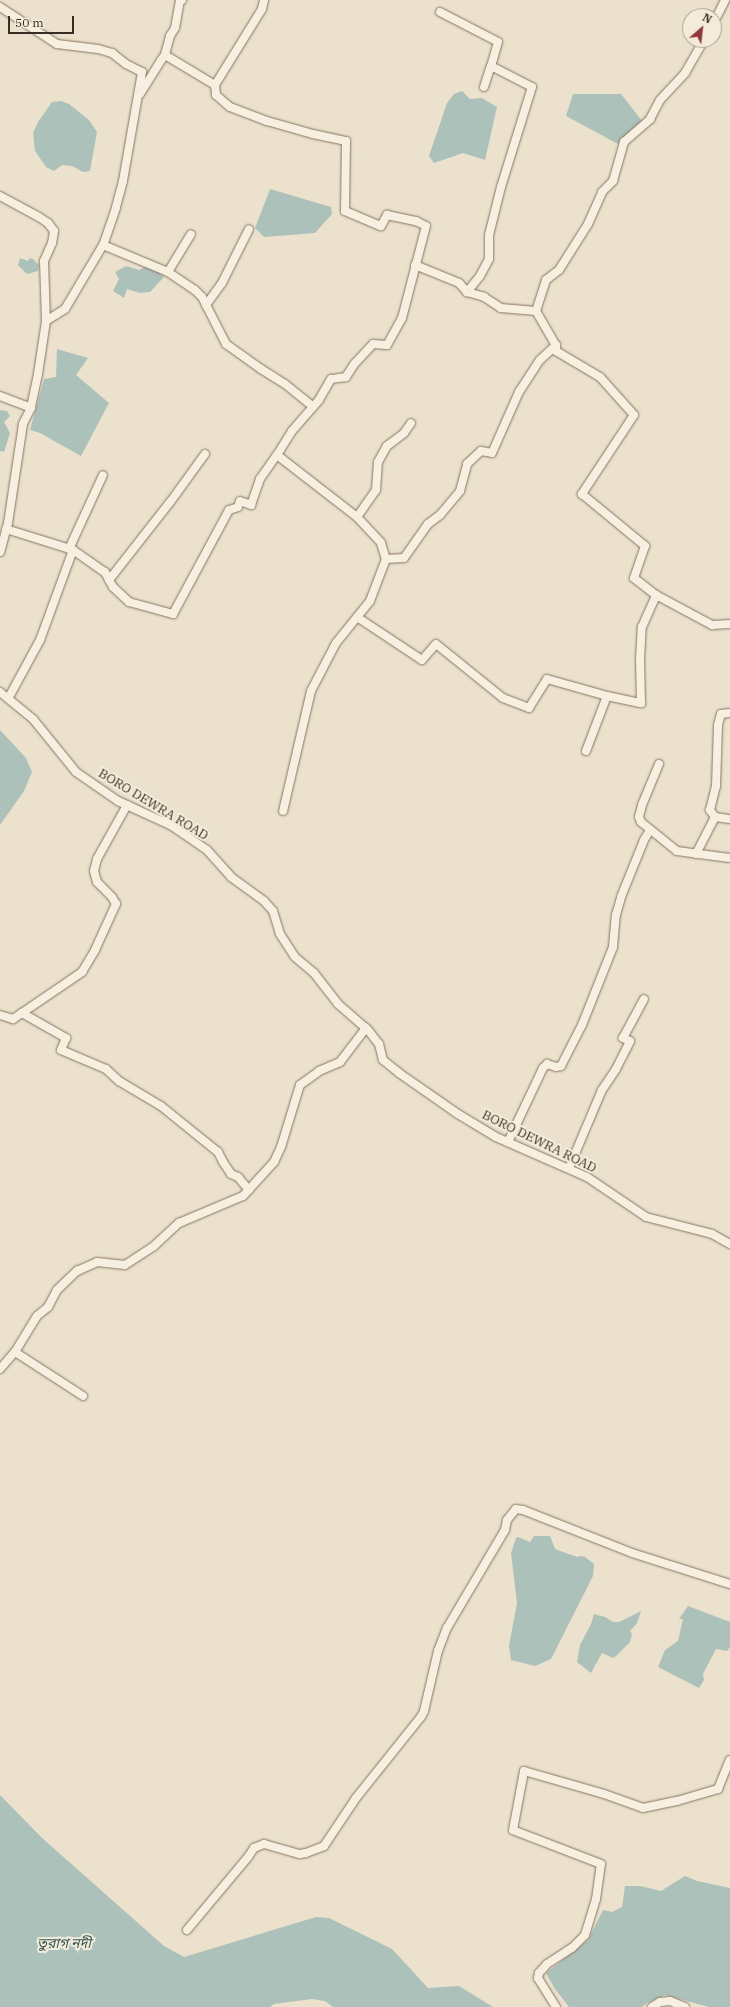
<!DOCTYPE html>
<html>
<head>
<meta charset="utf-8">
<style>
	body { margin:0 }
	#map { position:relative; width:730px; height:2007px; overflow:hidden; background:#ebe1cc; font-family:"IBM Plex Serif","Noto Sans Bengali",serif }
	div>[style] { position:absolute }
	[style*='--x'] { left:calc(var(--x)*1px); top:calc(var(--y)*1px); width:calc(var(--w)*1px); rotate:calc(var(--a)*1deg) }
	.water>* { inset:0; background:#acc1ba }
	.roads { filter:drop-shadow(0 0 1px #877461) drop-shadow(0 0 1px #877461) }
	.minor>* { height:8px; margin:-4px; padding:0 4px; transform-origin:4px; border-radius:4px; background:#f7efdf }
	span { translate:-50% -50%; white-space:nowrap; text-align:center; line-height:1.15; -webkit-text-stroke:4px #f3ecdb; paint-order:stroke }
	.street-label { font-size:13px; color:#392d23 }
	.water-label { font-size:14px; color:#345854; font-style:italic }
	.north { position:absolute; left:682px; top:8px; width:40px; height:40px; box-sizing:border-box; background:#f3ecdb; border:1px solid #a9a091; border-radius:50%; rotate:28deg; font-size:11px; font-weight:700; line-height:16px; text-align:center; color:#392d23 }
	.north::after { content:''; display:block; margin:auto; width:14px; height:18px; background:#91373a; clip-path:polygon(50% 0,100% 100%,50% 72%,0 100%) }
	.scale { position:absolute; left:8px; top:16px; width:66px; height:18px; box-sizing:border-box; border:2px solid #392d23; border-top:0; padding-left:5px; font-size:12px; line-height:14px; white-space:nowrap; color:#392d23; -webkit-text-stroke:3px #f3ecdb; paint-order:stroke }
</style>
</head>
<body>
<div id="map">
	<div class="water">
		<i style="clip-path:polygon(462px 91px,470px 99px,482px 98px,497px 107px,485px 160px,463px 153px,434px 163px,429px 156px,447px 103px,454px 94px)"></i>
		<i style="clip-path:polygon(573px 94px,621px 94px,642px 121px,618px 144px,566px 116px)"></i>
		<i style="clip-path:polygon(61px 101px,69px 104px,89px 120px,97px 132px,90px 171px,83px 172px,72px 166px,62px 165px,54px 171px,46px 167px,35px 151px,33px 133px,38px 122px,52px 102px)"></i>
		<i style="clip-path:polygon(270px 189px,331px 207px,332px 214px,315px 233px,264px 237px,255px 228px)"></i>
		<i style="clip-path:polygon(20px 258px,28px 261px,30px 258px,33px 259px,39px 265px,38px 271px,27px 274px,18px 265px)"></i>
		<i style="clip-path:polygon(126px 266px,139px 270px,147px 266px,156px 269px,164px 277px,150px 292px,140px 293px,127px 289px,124px 298px,113px 291px,119px 279px,115px 272px)"></i>
		<i style="clip-path:polygon(57px 349px,88px 358px,76px 375px,109px 403px,81px 456px,40px 433px,30px 430px,44px 379px,56px 377px)"></i>
		<i style="clip-path:polygon(0 410px,7px 411px,10px 416px,4px 422px,10px 433px,4px 452px,0 451px)"></i>
		<i style="clip-path:polygon(0 730px,26px 758px,32px 772px,24px 791px,0 825px)"></i>
		<i style="clip-path:polygon(534px 1536px,550px 1536px,555px 1549px,577px 1557px,581px 1556px,585px 1557px,594px 1564px,593px 1576px,551px 1659px,535px 1666px,511px 1660px,509px 1646px,517px 1603px,511px 1553px,516px 1538px,518px 1537px,530px 1542px)"></i>
		<i style="clip-path:polygon(688px 1606px,730px 1622px,730px 1647px,727px 1651px,716px 1649px,703px 1674px,704px 1680px,699px 1688px,658px 1667px,665px 1650px,678px 1641px,683px 1619px,679px 1619px)"></i>
		<i style="clip-path:polygon(641px 1611px,637px 1623px,630px 1631px,632px 1634px,630px 1642px,616px 1656px,613px 1658px,602px 1653px,591px 1673px,577px 1662px,580px 1645px,591px 1624px,594px 1614px,605px 1617px,613px 1622px,619px 1622px)"></i>
		<i style="clip-path:polygon(0 1795px,42px 1838px,164px 1946px,184px 1957px,316px 1917px,329px 1918px,392px 1949px,428px 1988px,459px 1986px,493px 2007px,333px 2007px,325px 2001px,312px 1999px,274px 2004px,270px 2007px,0 2007px)"></i>
		<i style="clip-path:polygon(685px 1876px,697px 1881px,730px 1888px,730px 2007px,709px 2007px,665px 1995px,647px 2003px,642px 2007px,569px 2007px,555px 1989px,546px 1973px,588px 1940px,603px 1910px,612px 1912px,622px 1907px,625px 1886px,640px 1886px,661px 1891px)"></i>
	</div>
	<div class="roads">
		<div class="minor">
			<i style="--x:182;--y:0;--w:2;--a:180"></i>
			<i style="--x:180;--y:0;--w:28;--a:100"></i>
			<i style="--x:175;--y:28;--w:9;--a:122"></i>
			<i style="--x:170;--y:36;--w:20;--a:105"></i>
			<i style="--x:165;--y:55;--w:58;--a:31"></i>
			<i style="--x:215;--y:85;--w:89;--a:-58.3"></i>
			<i style="--x:262;--y:9;--w:9;--a:-77"></i>
			<i style="--x:0;--y:7;--w:68;--a:33"></i>
			<i style="--x:57;--y:44;--w:41;--a:7"></i>
			<i style="--x:98;--y:49;--w:15;--a:16"></i>
			<i style="--x:112;--y:53;--w:18;--a:38"></i>
			<i style="--x:126;--y:64;--w:18;--a:27"></i>
			<i style="--x:142;--y:72;--w:111;--a:99.9"></i>
			<i style="--x:123;--y:181;--w:28;--a:105"></i>
			<i style="--x:116;--y:208;--w:39;--a:109"></i>
			<i style="--x:103;--y:245;--w:74;--a:120.7"></i>
			<i style="--x:65;--y:309;--w:22;--a:148"></i>
			<i style="--x:440;--y:12;--w:65;--a:27.3"></i>
			<i style="--x:498;--y:42;--w:25;--a:106"></i>
			<i style="--x:491;--y:66;--w:46;--a:27.1"></i>
			<i style="--x:532;--y:87;--w:105;--a:107.2"></i>
			<i style="--x:501;--y:187;--w:49;--a:104"></i>
			<i style="--x:489;--y:235;--w:24;--a:90"></i>
			<i style="--x:489;--y:259;--w:19;--a:118"></i>
			<i style="--x:480;--y:276;--w:21;--a:129"></i>
			<i style="--x:714;--y:22;--w:25;--a:-63"></i>
			<i style="--x:215;--y:85;--w:10;--a:84"></i>
			<i style="--x:216;--y:95;--w:18;--a:41"></i>
			<i style="--x:230;--y:107;--w:40;--a:21"></i>
			<i style="--x:267;--y:121;--w:48;--a:15.8"></i>
			<i style="--x:313;--y:134;--w:34;--a:12"></i>
			<i style="--x:346;--y:141;--w:70;--a:90.8"></i>
			<i style="--x:345;--y:211;--w:39;--a:23"></i>
			<i style="--x:381;--y:226;--w:13;--a:-61"></i>
			<i style="--x:387;--y:215;--w:30;--a:12"></i>
			<i style="--x:416;--y:221;--w:11;--a:27"></i>
			<i style="--x:426;--y:226;--w:95;--a:104.6"></i>
			<i style="--x:402;--y:318;--w:31;--a:119"></i>
			<i style="--x:387;--y:345;--w:14;--a:-176"></i>
			<i style="--x:373;--y:344;--w:26;--a:133"></i>
			<i style="--x:355;--y:363;--w:17;--a:123"></i>
			<i style="--x:346;--y:377;--w:15;--a:172"></i>
			<i style="--x:331;--y:379;--w:24;--a:120"></i>
			<i style="--x:319;--y:400;--w:41;--a:131.1"></i>
			<i style="--x:292;--y:431;--w:28;--a:122"></i>
			<i style="--x:277;--y:455;--w:101;--a:37.8"></i>
			<i style="--x:357;--y:517;--w:35;--a:47"></i>
			<i style="--x:381;--y:543;--w:17;--a:73"></i>
			<i style="--x:386;--y:559;--w:45;--a:110.9"></i>
			<i style="--x:370;--y:601;--w:54;--a:129"></i>
			<i style="--x:336;--y:643;--w:54;--a:117.5"></i>
			<i style="--x:311;--y:691;--w:123;--a:103.1"></i>
			<i style="--x:484;--y:87;--w:22;--a:-72"></i>
			<i style="--x:140;--y:94;--w:40;--a:-58"></i>
			<i style="--x:161;--y:60;--w:6;--a:-51"></i>
			<i style="--x:0;--y:196;--w:44;--a:28.3"></i>
			<i style="--x:39;--y:217;--w:11;--a:34"></i>
			<i style="--x:48;--y:223;--w:10;--a:53"></i>
			<i style="--x:54;--y:231;--w:12;--a:99"></i>
			<i style="--x:52;--y:243;--w:20;--a:114"></i>
			<i style="--x:44;--y:261;--w:60;--a:88.1"></i>
			<i style="--x:46;--y:321;--w:54;--a:98.6"></i>
			<i style="--x:38;--y:374;--w:35;--a:102"></i>
			<i style="--x:31;--y:408;--w:18;--a:117"></i>
			<i style="--x:23;--y:424;--w:100;--a:98.6"></i>
			<i style="--x:8;--y:523;--w:30;--a:105"></i>
			<i style="--x:103;--y:245;--w:70;--a:22.6"></i>
			<i style="--x:168;--y:272;--w:32;--a:34"></i>
			<i style="--x:195;--y:290;--w:10;--a:45"></i>
			<i style="--x:202;--y:297;--w:53;--a:62.9"></i>
			<i style="--x:226;--y:344;--w:43;--a:35.5"></i>
			<i style="--x:261;--y:369;--w:28;--a:32"></i>
			<i style="--x:285;--y:384;--w:36;--a:39"></i>
			<i style="--x:415;--y:265;--w:48;--a:22.2"></i>
			<i style="--x:459;--y:283;--w:12;--a:48"></i>
			<i style="--x:467;--y:292;--w:18;--a:16"></i>
			<i style="--x:484;--y:297;--w:20;--a:33"></i>
			<i style="--x:501;--y:308;--w:35;--a:5"></i>
			<i style="--x:536;--y:311;--w:39;--a:60"></i>
			<i style="--x:556;--y:345;--w:6;--a:90"></i>
			<i style="--x:556;--y:351;--w:51;--a:30.6"></i>
			<i style="--x:600;--y:377;--w:51;--a:48.2"></i>
			<i style="--x:634;--y:415;--w:95;--a:123.4"></i>
			<i style="--x:582;--y:494;--w:82;--a:39.5"></i>
			<i style="--x:645;--y:546;--w:34;--a:109"></i>
			<i style="--x:634;--y:578;--w:28;--a:38"></i>
			<i style="--x:656;--y:595;--w:64;--a:28.2"></i>
			<i style="--x:712;--y:625;--w:18;--a:-3"></i>
			<i style="--x:168;--y:272;--w:44;--a:-58.8"></i>
			<i style="--x:206;--y:305;--w:27;--a:-54"></i>
			<i style="--x:222;--y:283;--w:60;--a:-63.4"></i>
			<i style="--x:536;--y:311;--w:33;--a:-72"></i>
			<i style="--x:546;--y:280;--w:16;--a:-38"></i>
			<i style="--x:559;--y:270;--w:54;--a:-57.8"></i>
			<i style="--x:588;--y:224;--w:35;--a:-66"></i>
			<i style="--x:602;--y:192;--w:16;--a:-45"></i>
			<i style="--x:613;--y:181;--w:41;--a:-74.2"></i>
			<i style="--x:624;--y:142;--w:35;--a:-41"></i>
			<i style="--x:650;--y:119;--w:21;--a:-62"></i>
			<i style="--x:660;--y:100;--w:37;--a:-47"></i>
			<i style="--x:685;--y:73;--w:38;--a:-60"></i>
			<i style="--x:0;--y:396;--w:33;--a:21"></i>
			<i style="--x:357;--y:517;--w:33;--a:-55"></i>
			<i style="--x:376;--y:490;--w:28;--a:-86"></i>
			<i style="--x:378;--y:462;--w:18;--a:-61"></i>
			<i style="--x:387;--y:446;--w:21;--a:-37"></i>
			<i style="--x:404;--y:433;--w:12;--a:-55"></i>
			<i style="--x:6;--y:529;--w:70;--a:17.4"></i>
			<i style="--x:73;--y:550;--w:96;--a:110.1"></i>
			<i style="--x:40;--y:640;--w:65;--a:118.5"></i>
			<i style="--x:69;--y:549;--w:81;--a:-65.3"></i>
			<i style="--x:73;--y:550;--w:39;--a:35"></i>
			<i style="--x:105;--y:572;--w:17;--a:62"></i>
			<i style="--x:113;--y:587;--w:22;--a:43"></i>
			<i style="--x:129;--y:602;--w:46;--a:15.3"></i>
			<i style="--x:173;--y:614;--w:118;--a:-61.7"></i>
			<i style="--x:229;--y:510;--w:9;--a:-18"></i>
			<i style="--x:238;--y:507;--w:6;--a:-72"></i>
			<i style="--x:240;--y:501;--w:12;--a:20"></i>
			<i style="--x:251;--y:505;--w:28;--a:-71"></i>
			<i style="--x:260;--y:479;--w:29;--a:-55"></i>
			<i style="--x:386;--y:559;--w:18;--a:-3"></i>
			<i style="--x:404;--y:558;--w:42;--a:-54.8"></i>
			<i style="--x:428;--y:524;--w:15;--a:-37"></i>
			<i style="--x:440;--y:515;--w:31;--a:-50"></i>
			<i style="--x:460;--y:491;--w:28;--a:-75"></i>
			<i style="--x:467;--y:464;--w:19;--a:-43"></i>
			<i style="--x:481;--y:451;--w:11;--a:10"></i>
			<i style="--x:492;--y:453;--w:67;--a:-66.1"></i>
			<i style="--x:519;--y:392;--w:38;--a:-57"></i>
			<i style="--x:540;--y:360;--w:22;--a:-43"></i>
			<i style="--x:109;--y:580;--w:100;--a:-51.9"></i>
			<i style="--x:171;--y:501;--w:58;--a:-54.1"></i>
			<i style="--x:357;--y:617;--w:78;--a:33.5"></i>
			<i style="--x:422;--y:660;--w:21;--a:-49"></i>
			<i style="--x:436;--y:644;--w:86;--a:38.9"></i>
			<i style="--x:503;--y:698;--w:28;--a:21"></i>
			<i style="--x:529;--y:708;--w:34;--a:-58"></i>
			<i style="--x:547;--y:679;--w:62;--a:15.8"></i>
			<i style="--x:0;--y:692;--w:43;--a:39.3"></i>
			<i style="--x:33;--y:719;--w:68;--a:50.9"></i>
			<i style="--x:76;--y:772;--w:51;--a:34.6"></i>
			<i style="--x:118;--y:801;--w:60;--a:24.8"></i>
			<i style="--x:172;--y:826;--w:42;--a:34.4"></i>
			<i style="--x:207;--y:850;--w:36;--a:48"></i>
			<i style="--x:231;--y:877;--w:41;--a:36"></i>
			<i style="--x:264;--y:901;--w:13;--a:48"></i>
			<i style="--x:273;--y:911;--w:24;--a:73"></i>
			<i style="--x:280;--y:934;--w:27;--a:57"></i>
			<i style="--x:295;--y:957;--w:25;--a:40"></i>
			<i style="--x:314;--y:973;--w:39;--a:52"></i>
			<i style="--x:338;--y:1004;--w:40;--a:41"></i>
			<i style="--x:368;--y:1030;--w:18;--a:52"></i>
			<i style="--x:379;--y:1044;--w:16;--a:76"></i>
			<i style="--x:383;--y:1060;--w:21;--a:39"></i>
			<i style="--x:399;--y:1073;--w:72;--a:34.8"></i>
			<i style="--x:458;--y:1114;--w:44;--a:31.2"></i>
			<i style="--x:496;--y:1137;--w:99;--a:23.7"></i>
			<i style="--x:587;--y:1177;--w:71;--a:34.1"></i>
			<i style="--x:646;--y:1217;--w:68;--a:14.4"></i>
			<i style="--x:712;--y:1234;--w:21;--a:29"></i>
			<i style="--x:586;--y:751;--w:59;--a:-69.1"></i>
			<i style="--x:607;--y:696;--w:35;--a:12"></i>
			<i style="--x:641;--y:703;--w:43;--a:-91.3"></i>
			<i style="--x:640;--y:660;--w:33;--a:-87"></i>
			<i style="--x:642;--y:627;--w:35;--a:-66"></i>
			<i style="--x:659;--y:764;--w:44;--a:112.5"></i>
			<i style="--x:642;--y:805;--w:12;--a:104"></i>
			<i style="--x:639;--y:817;--w:5;--a:68"></i>
			<i style="--x:641;--y:822;--w:46;--a:38.9"></i>
			<i style="--x:677;--y:851;--w:53;--a:7.5"></i>
			<i style="--x:715;--y:817;--w:15;--a:8"></i>
			<i style="--x:696;--y:854;--w:42;--a:-62.8"></i>
			<i style="--x:715;--y:817;--w:9;--a:-126"></i>
			<i style="--x:710;--y:810;--w:25;--a:-76"></i>
			<i style="--x:716;--y:786;--w:61;--a:-88.1"></i>
			<i style="--x:718;--y:725;--w:11;--a:-75"></i>
			<i style="--x:721;--y:714;--w:9;--a:-6"></i>
			<i style="--x:22;--y:1013;--w:73;--a:-34.3"></i>
			<i style="--x:82;--y:972;--w:26;--a:-59"></i>
			<i style="--x:95;--y:950;--w:51;--a:-65.5"></i>
			<i style="--x:116;--y:904;--w:8;--a:-120"></i>
			<i style="--x:112;--y:897;--w:21;--a:-135"></i>
			<i style="--x:97;--y:882;--w:11;--a:-105"></i>
			<i style="--x:94;--y:871;--w:12;--a:-76"></i>
			<i style="--x:97;--y:859;--w:62;--a:-60.9"></i>
			<i style="--x:0;--y:1015;--w:14;--a:17"></i>
			<i style="--x:13;--y:1019;--w:11;--a:-34"></i>
			<i style="--x:22;--y:1013;--w:51;--a:29.6"></i>
			<i style="--x:66;--y:1038;--w:13;--a:113"></i>
			<i style="--x:61;--y:1050;--w:49;--a:22.9"></i>
			<i style="--x:106;--y:1069;--w:18;--a:43"></i>
			<i style="--x:119;--y:1081;--w:49;--a:30.8"></i>
			<i style="--x:161;--y:1106;--w:73;--a:38.9"></i>
			<i style="--x:218;--y:1152;--w:11;--a:63"></i>
			<i style="--x:223;--y:1162;--w:14;--a:56"></i>
			<i style="--x:231;--y:1174;--w:8;--a:23"></i>
			<i style="--x:238;--y:1177;--w:17;--a:50"></i>
			<i style="--x:508;--y:1142;--w:82;--a:-64.7"></i>
			<i style="--x:543;--y:1068;--w:6;--a:-45"></i>
			<i style="--x:547;--y:1064;--w:9;--a:18"></i>
			<i style="--x:556;--y:1067;--w:5;--a:-11"></i>
			<i style="--x:561;--y:1066;--w:46;--a:-62.9"></i>
			<i style="--x:582;--y:1025;--w:84;--a:-68.3"></i>
			<i style="--x:613;--y:947;--w:32;--a:-85"></i>
			<i style="--x:616;--y:915;--w:19;--a:-74"></i>
			<i style="--x:621;--y:897;--w:61;--a:-68"></i>
			<i style="--x:644;--y:840;--w:12;--a:-59"></i>
			<i style="--x:569;--y:1168;--w:85;--a:-67.1"></i>
			<i style="--x:602;--y:1090;--w:25;--a:-56"></i>
			<i style="--x:616;--y:1069;--w:31;--a:-63"></i>
			<i style="--x:630;--y:1041;--w:8;--a:-157"></i>
			<i style="--x:623;--y:1038;--w:44;--a:-61.7"></i>
			<i style="--x:15;--y:1352;--w:81;--a:32.9"></i>
			<i style="--x:0;--y:1369;--w:23;--a:-49"></i>
			<i style="--x:15;--y:1352;--w:42;--a:-58.6"></i>
			<i style="--x:37;--y:1316;--w:14;--a:-39"></i>
			<i style="--x:48;--y:1307;--w:19;--a:-62"></i>
			<i style="--x:57;--y:1290;--w:28;--a:-44"></i>
			<i style="--x:77;--y:1271;--w:22;--a:-24"></i>
			<i style="--x:97;--y:1262;--w:28;--a:6"></i>
			<i style="--x:125;--y:1265;--w:35;--a:-33"></i>
			<i style="--x:154;--y:1246;--w:34;--a:-43"></i>
			<i style="--x:179;--y:1223;--w:69;--a:-22.9"></i>
			<i style="--x:243;--y:1196;--w:46;--a:-47.6"></i>
			<i style="--x:274;--y:1162;--w:17;--a:-65"></i>
			<i style="--x:281;--y:1147;--w:65;--a:-73"></i>
			<i style="--x:300;--y:1085;--w:24;--a:-36"></i>
			<i style="--x:319;--y:1071;--w:23;--a:-23"></i>
			<i style="--x:340;--y:1062;--w:43;--a:-52.6"></i>
			<i style="--x:187;--y:1930;--w:95;--a:-50.1"></i>
			<i style="--x:248;--y:1857;--w:11;--a:-56"></i>
			<i style="--x:254;--y:1848;--w:11;--a:-22"></i>
			<i style="--x:264;--y:1844;--w:37;--a:16"></i>
			<i style="--x:300;--y:1854;--w:6;--a:-9"></i>
			<i style="--x:306;--y:1853;--w:19;--a:-21"></i>
			<i style="--x:324;--y:1846;--w:58;--a:-56.3"></i>
			<i style="--x:356;--y:1798;--w:104;--a:-51.3"></i>
			<i style="--x:421;--y:1717;--w:7;--a:-63"></i>
			<i style="--x:424;--y:1711;--w:62;--a:-76.9"></i>
			<i style="--x:438;--y:1651;--w:25;--a:-69"></i>
			<i style="--x:447;--y:1628;--w:114;--a:-59.4"></i>
			<i style="--x:505;--y:1530;--w:10;--a:-79"></i>
			<i style="--x:507;--y:1520;--w:14;--a:-51"></i>
			<i style="--x:516;--y:1509;--w:7;--a:8"></i>
			<i style="--x:523;--y:1510;--w:117;--a:21.5"></i>
			<i style="--x:632;--y:1553;--w:103;--a:17.6"></i>
			<i style="--x:556;--y:2007;--w:34;--a:-122"></i>
			<i style="--x:538;--y:1978;--w:5;--a:-79"></i>
			<i style="--x:539;--y:1973;--w:12;--a:-48"></i>
			<i style="--x:547;--y:1964;--w:30;--a:-33"></i>
			<i style="--x:572;--y:1948;--w:18;--a:-45"></i>
			<i style="--x:585;--y:1935;--w:38;--a:-73"></i>
			<i style="--x:596;--y:1899;--w:35;--a:-82"></i>
			<i style="--x:601;--y:1864;--w:94;--a:-158.9"></i>
			<i style="--x:513;--y:1830;--w:60;--a:-79.4"></i>
			<i style="--x:524;--y:1771;--w:83;--a:16"></i>
			<i style="--x:604;--y:1794;--w:41;--a:19.7"></i>
			<i style="--x:643;--y:1808;--w:35;--a:-12"></i>
			<i style="--x:677;--y:1801;--w:43;--a:-16.3"></i>
			<i style="--x:718;--y:1789;--w:31;--a:-68"></i>
			<i style="--x:652;--y:2007;--w:9;--a:-32"></i>
			<i style="--x:660;--y:2002;--w:10;--a:-6"></i>
			<i style="--x:670;--y:2001;--w:16;--a:22"></i>
		</div>
	</div>
	<div class="street-label">
		<span style="left:153px;top:805px;rotate:31deg">BORO DEWRA ROAD</span>
		<span style="left:539px;top:1142px;rotate:26deg">BORO DEWRA ROAD</span>
	</div>
	<div class="water-label">
		<span style="left:64px;top:1943px">তুরাগ নদী</span>
	</div>
	<div class="north">N</div>
	<div class="scale">50 m</div>
</div>
</body>
</html>
